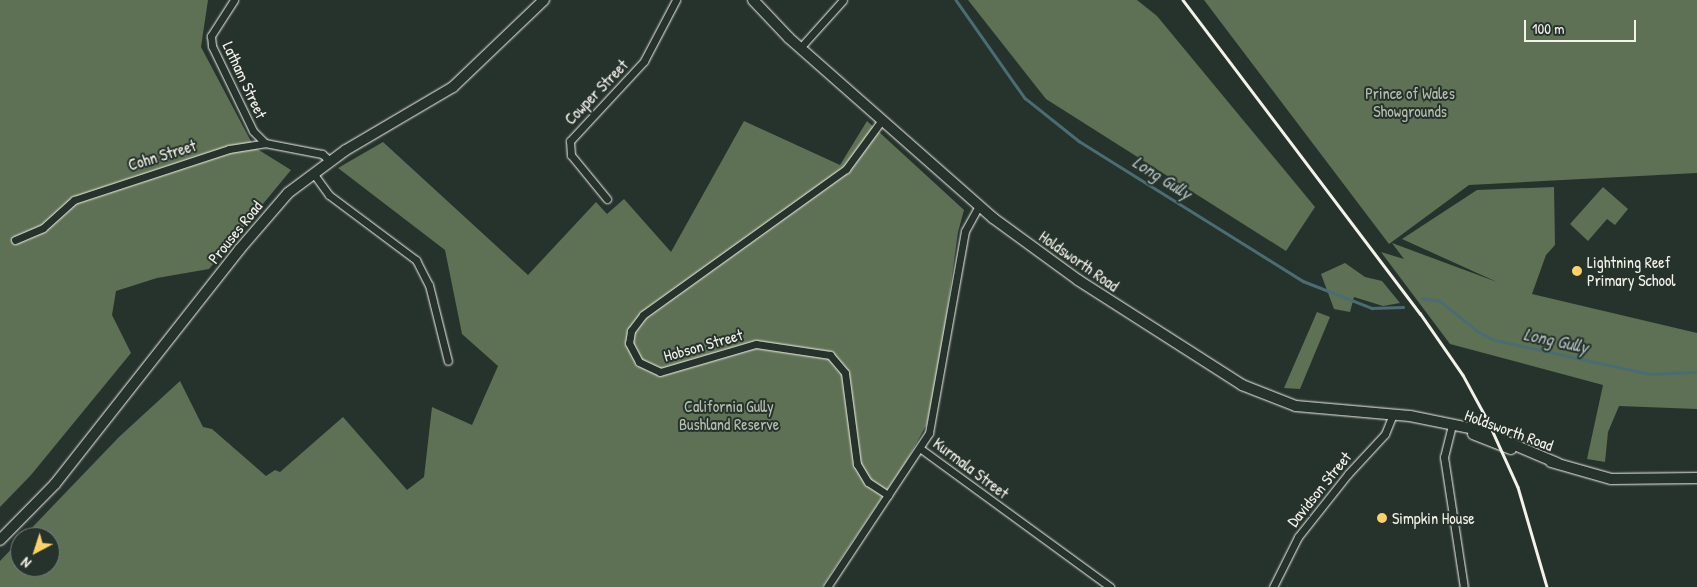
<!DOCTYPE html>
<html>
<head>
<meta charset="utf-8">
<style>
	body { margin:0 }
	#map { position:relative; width:1697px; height:587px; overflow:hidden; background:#26332d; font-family:"Patrick Hand",sans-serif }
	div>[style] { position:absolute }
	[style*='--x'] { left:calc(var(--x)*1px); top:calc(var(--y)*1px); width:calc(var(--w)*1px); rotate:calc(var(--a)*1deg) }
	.green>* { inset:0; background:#5e7154 }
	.stream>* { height:2.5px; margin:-1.25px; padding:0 1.25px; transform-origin:1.25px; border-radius:1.25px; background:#4b6c72 }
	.roads { filter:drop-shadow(0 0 1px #f4f1e8) drop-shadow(0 0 1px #f4f1e8) }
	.street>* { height:7px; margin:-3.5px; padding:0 3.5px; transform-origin:3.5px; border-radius:3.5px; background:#26332d }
	.secondary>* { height:10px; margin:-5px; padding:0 5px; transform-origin:5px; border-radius:5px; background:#26332d }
	.rail>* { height:2.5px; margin:-1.25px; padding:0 1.25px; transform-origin:1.25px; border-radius:1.25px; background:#f4f1e8 }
	.dots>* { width:14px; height:14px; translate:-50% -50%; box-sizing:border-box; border:2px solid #26332d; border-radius:50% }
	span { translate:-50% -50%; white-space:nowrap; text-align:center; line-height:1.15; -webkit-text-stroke:4px #26332d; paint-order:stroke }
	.street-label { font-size:16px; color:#f4f1e8 }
	.park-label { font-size:16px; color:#b8bead }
	.poi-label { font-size:16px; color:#f4f1e8 }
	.left { translate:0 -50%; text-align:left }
	.water-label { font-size:18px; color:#b0bcb9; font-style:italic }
	.north { position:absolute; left:10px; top:527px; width:50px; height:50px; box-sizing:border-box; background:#26332d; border:1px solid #787f78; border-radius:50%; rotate:220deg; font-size:14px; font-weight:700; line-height:20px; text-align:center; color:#f4f1e8 }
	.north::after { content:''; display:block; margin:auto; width:18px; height:22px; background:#ffd166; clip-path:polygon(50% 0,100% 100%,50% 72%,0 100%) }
	.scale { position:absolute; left:1524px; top:20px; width:112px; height:22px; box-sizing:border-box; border:2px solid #f4f1e8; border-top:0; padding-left:6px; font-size:15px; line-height:18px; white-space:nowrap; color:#f4f1e8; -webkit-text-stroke:4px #26332d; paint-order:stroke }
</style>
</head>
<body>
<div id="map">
	<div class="green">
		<i style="clip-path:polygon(0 0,208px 0,201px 47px,254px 147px,291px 170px,209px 269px,157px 278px,116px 291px,112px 315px,131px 353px,31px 475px,0 507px)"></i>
		<i style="clip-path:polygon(968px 0,1137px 0,1157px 16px,1315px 207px,1286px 251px,1046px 99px)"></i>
		<i style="clip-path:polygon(1204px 0,1697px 0,1697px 173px,1469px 185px,1389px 244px)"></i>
		<i style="clip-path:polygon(744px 121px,840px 165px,867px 121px,964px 210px,958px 232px,941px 356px,927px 424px,907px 460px,822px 587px,0 587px,0 561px,20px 540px,20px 567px,50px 567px,50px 537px,23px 537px,119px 437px,180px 381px,203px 427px,212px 429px,266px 476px,275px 470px,280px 472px,343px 417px,407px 490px,424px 477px,432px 407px,472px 425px,498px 366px,462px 334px,445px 250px,338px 168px,383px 142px,528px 275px,596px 202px,607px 214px,624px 199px,671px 252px)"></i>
		<i style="clip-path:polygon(1554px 187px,1555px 245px,1546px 255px,1532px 294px,1697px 333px,1697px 409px,1619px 406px,1608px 432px,1605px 462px,1587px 459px,1603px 385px,1450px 344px,1381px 252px,1404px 259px,1392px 243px,1497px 282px,1402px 239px,1477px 190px)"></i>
		<i style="clip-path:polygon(1603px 187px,1628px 209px,1615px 225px,1607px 219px,1588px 241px,1570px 224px)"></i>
		<i style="clip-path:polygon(1345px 263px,1365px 277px,1382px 281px,1400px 303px,1383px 306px,1354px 297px,1350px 312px,1334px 309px,1321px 274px)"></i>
		<i style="clip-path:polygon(1317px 312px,1330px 317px,1300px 389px,1284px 388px)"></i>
	</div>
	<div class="stream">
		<i style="--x:956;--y:0;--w:120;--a:54.9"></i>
		<i style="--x:1025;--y:98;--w:69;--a:38.5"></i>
		<i style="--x:1079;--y:141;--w:264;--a:32"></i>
		<i style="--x:1303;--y:281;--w:74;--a:21.4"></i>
		<i style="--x:1372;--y:308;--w:31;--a:-2"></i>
		<i style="--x:1422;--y:298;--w:18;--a:9"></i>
		<i style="--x:1440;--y:301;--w:50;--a:38.5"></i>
		<i style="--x:1479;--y:332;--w:18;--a:27"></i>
		<i style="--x:1495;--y:340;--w:158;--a:12.4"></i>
		<i style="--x:1649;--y:374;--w:48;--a:-2.4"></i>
	</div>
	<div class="roads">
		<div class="street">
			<i style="--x:234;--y:0;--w:43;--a:122.6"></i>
			<i style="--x:211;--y:36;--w:10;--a:84"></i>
			<i style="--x:212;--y:46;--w:94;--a:64.2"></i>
			<i style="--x:253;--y:131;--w:17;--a:45"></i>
			<i style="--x:800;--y:48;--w:64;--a:-48.1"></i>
			<i style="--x:882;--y:120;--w:61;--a:126.3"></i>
			<i style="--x:846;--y:169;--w:250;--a:144.3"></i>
			<i style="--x:643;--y:315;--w:20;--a:127"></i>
			<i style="--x:631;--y:331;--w:12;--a:99"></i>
			<i style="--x:629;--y:343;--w:21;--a:62"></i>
			<i style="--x:639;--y:362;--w:23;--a:25"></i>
			<i style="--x:660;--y:372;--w:100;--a:-16.3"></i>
			<i style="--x:756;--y:344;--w:75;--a:8.5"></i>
			<i style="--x:830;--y:355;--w:23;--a:50"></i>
			<i style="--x:845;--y:373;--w:92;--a:82.5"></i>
			<i style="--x:857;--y:464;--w:21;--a:59"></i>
			<i style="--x:868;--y:482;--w:24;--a:33"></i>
			<i style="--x:313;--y:173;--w:27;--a:54"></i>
			<i style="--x:329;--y:195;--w:109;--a:36.8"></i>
			<i style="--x:416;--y:260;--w:28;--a:63"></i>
			<i style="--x:429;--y:285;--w:78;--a:76"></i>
			<i style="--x:607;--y:199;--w:57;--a:-129.3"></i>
			<i style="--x:571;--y:155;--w:14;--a:-94"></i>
			<i style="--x:570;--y:141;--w:109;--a:-47.2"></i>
			<i style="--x:644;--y:61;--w:69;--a:-62.3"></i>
			<i style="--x:15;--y:240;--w:30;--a:-23"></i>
			<i style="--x:43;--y:228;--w:42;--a:-42.1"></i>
			<i style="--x:74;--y:200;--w:163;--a:-18.2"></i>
			<i style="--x:229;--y:149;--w:36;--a:-9"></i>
			<i style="--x:265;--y:143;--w:58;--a:10.9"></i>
			<i style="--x:322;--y:154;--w:11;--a:41"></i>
			<i style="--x:1452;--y:425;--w:33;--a:104"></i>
			<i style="--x:1444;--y:457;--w:132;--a:81.3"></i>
			<i style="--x:921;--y:449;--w:234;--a:36.1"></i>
			<i style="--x:827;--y:587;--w:185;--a:-56.5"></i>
			<i style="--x:929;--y:433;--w:205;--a:-79.9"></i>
			<i style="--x:965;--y:231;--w:29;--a:-61"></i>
			<i style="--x:1273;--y:587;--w:56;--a:-63.4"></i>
			<i style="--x:1298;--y:537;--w:80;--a:-51.6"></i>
			<i style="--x:1348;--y:474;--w:54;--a:-47.2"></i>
			<i style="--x:1385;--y:434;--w:22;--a:-68"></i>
		</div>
		<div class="secondary">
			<i style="--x:753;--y:0;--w:52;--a:46.5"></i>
			<i style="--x:789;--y:38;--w:272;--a:41.4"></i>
			<i style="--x:993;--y:218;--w:105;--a:36.1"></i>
			<i style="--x:1078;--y:280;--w:195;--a:32.6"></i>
			<i style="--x:1242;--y:385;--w:58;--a:21.3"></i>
			<i style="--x:1296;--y:406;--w:114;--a:5"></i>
			<i style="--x:1410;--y:416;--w:70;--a:11.5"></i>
			<i style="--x:1479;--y:430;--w:85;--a:22.9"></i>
			<i style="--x:1473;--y:434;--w:41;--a:21.5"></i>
			<i style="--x:1551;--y:462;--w:62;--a:15.8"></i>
			<i style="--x:1611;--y:479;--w:86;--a:-0.7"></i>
			<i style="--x:0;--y:540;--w:78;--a:-45.5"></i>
			<i style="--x:55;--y:484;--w:298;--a:-51.8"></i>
			<i style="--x:239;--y:250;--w:75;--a:-49.3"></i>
			<i style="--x:288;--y:193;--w:72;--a:-36.6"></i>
			<i style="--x:346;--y:150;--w:124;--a:-30.5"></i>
			<i style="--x:453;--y:87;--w:126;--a:-43.7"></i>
		</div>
	</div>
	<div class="rail">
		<i style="--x:1183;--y:0;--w:393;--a:52.9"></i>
		<i style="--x:1420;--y:313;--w:75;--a:55.3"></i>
		<i style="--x:1463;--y:375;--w:52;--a:61.5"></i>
		<i style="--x:1488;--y:421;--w:72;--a:65.6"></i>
		<i style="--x:1518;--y:487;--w:104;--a:73.8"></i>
	</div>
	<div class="dots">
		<i style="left:1577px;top:271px;background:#ffd166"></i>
		<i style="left:1382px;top:518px;background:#ffd166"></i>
	</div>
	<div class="street-label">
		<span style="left:245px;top:80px;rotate:65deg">Latham Street</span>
		<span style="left:596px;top:92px;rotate:-46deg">Cowper Street</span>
		<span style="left:162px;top:155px;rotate:-17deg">Cohn Street</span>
		<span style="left:235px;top:232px;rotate:-51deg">Prouses Road</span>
		<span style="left:1079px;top:261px;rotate:35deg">Holdsworth Road</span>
		<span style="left:703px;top:345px;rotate:-16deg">Hobson Street</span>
		<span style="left:1509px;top:430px;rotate:20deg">Holdsworth Road</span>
		<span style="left:971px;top:468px;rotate:37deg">Kurmala Street</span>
		<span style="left:1319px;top:489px;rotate:-51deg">Davidson Street</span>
	</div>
	<div class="park-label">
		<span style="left:1410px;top:102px">Prince of Wales<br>Showgrounds</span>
		<span style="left:729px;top:415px">California Gully<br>Bushland Reserve</span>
	</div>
	<div class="poi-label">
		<span class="left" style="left:1587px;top:271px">Lightning Reef<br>Primary School</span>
		<span class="left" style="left:1392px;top:518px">Simpkin House</span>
	</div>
	<div class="water-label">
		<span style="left:1162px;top:178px;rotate:32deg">Long Gully</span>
		<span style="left:1556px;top:341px;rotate:12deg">Long Gully</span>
	</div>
	<div class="north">N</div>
	<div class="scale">100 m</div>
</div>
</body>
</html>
